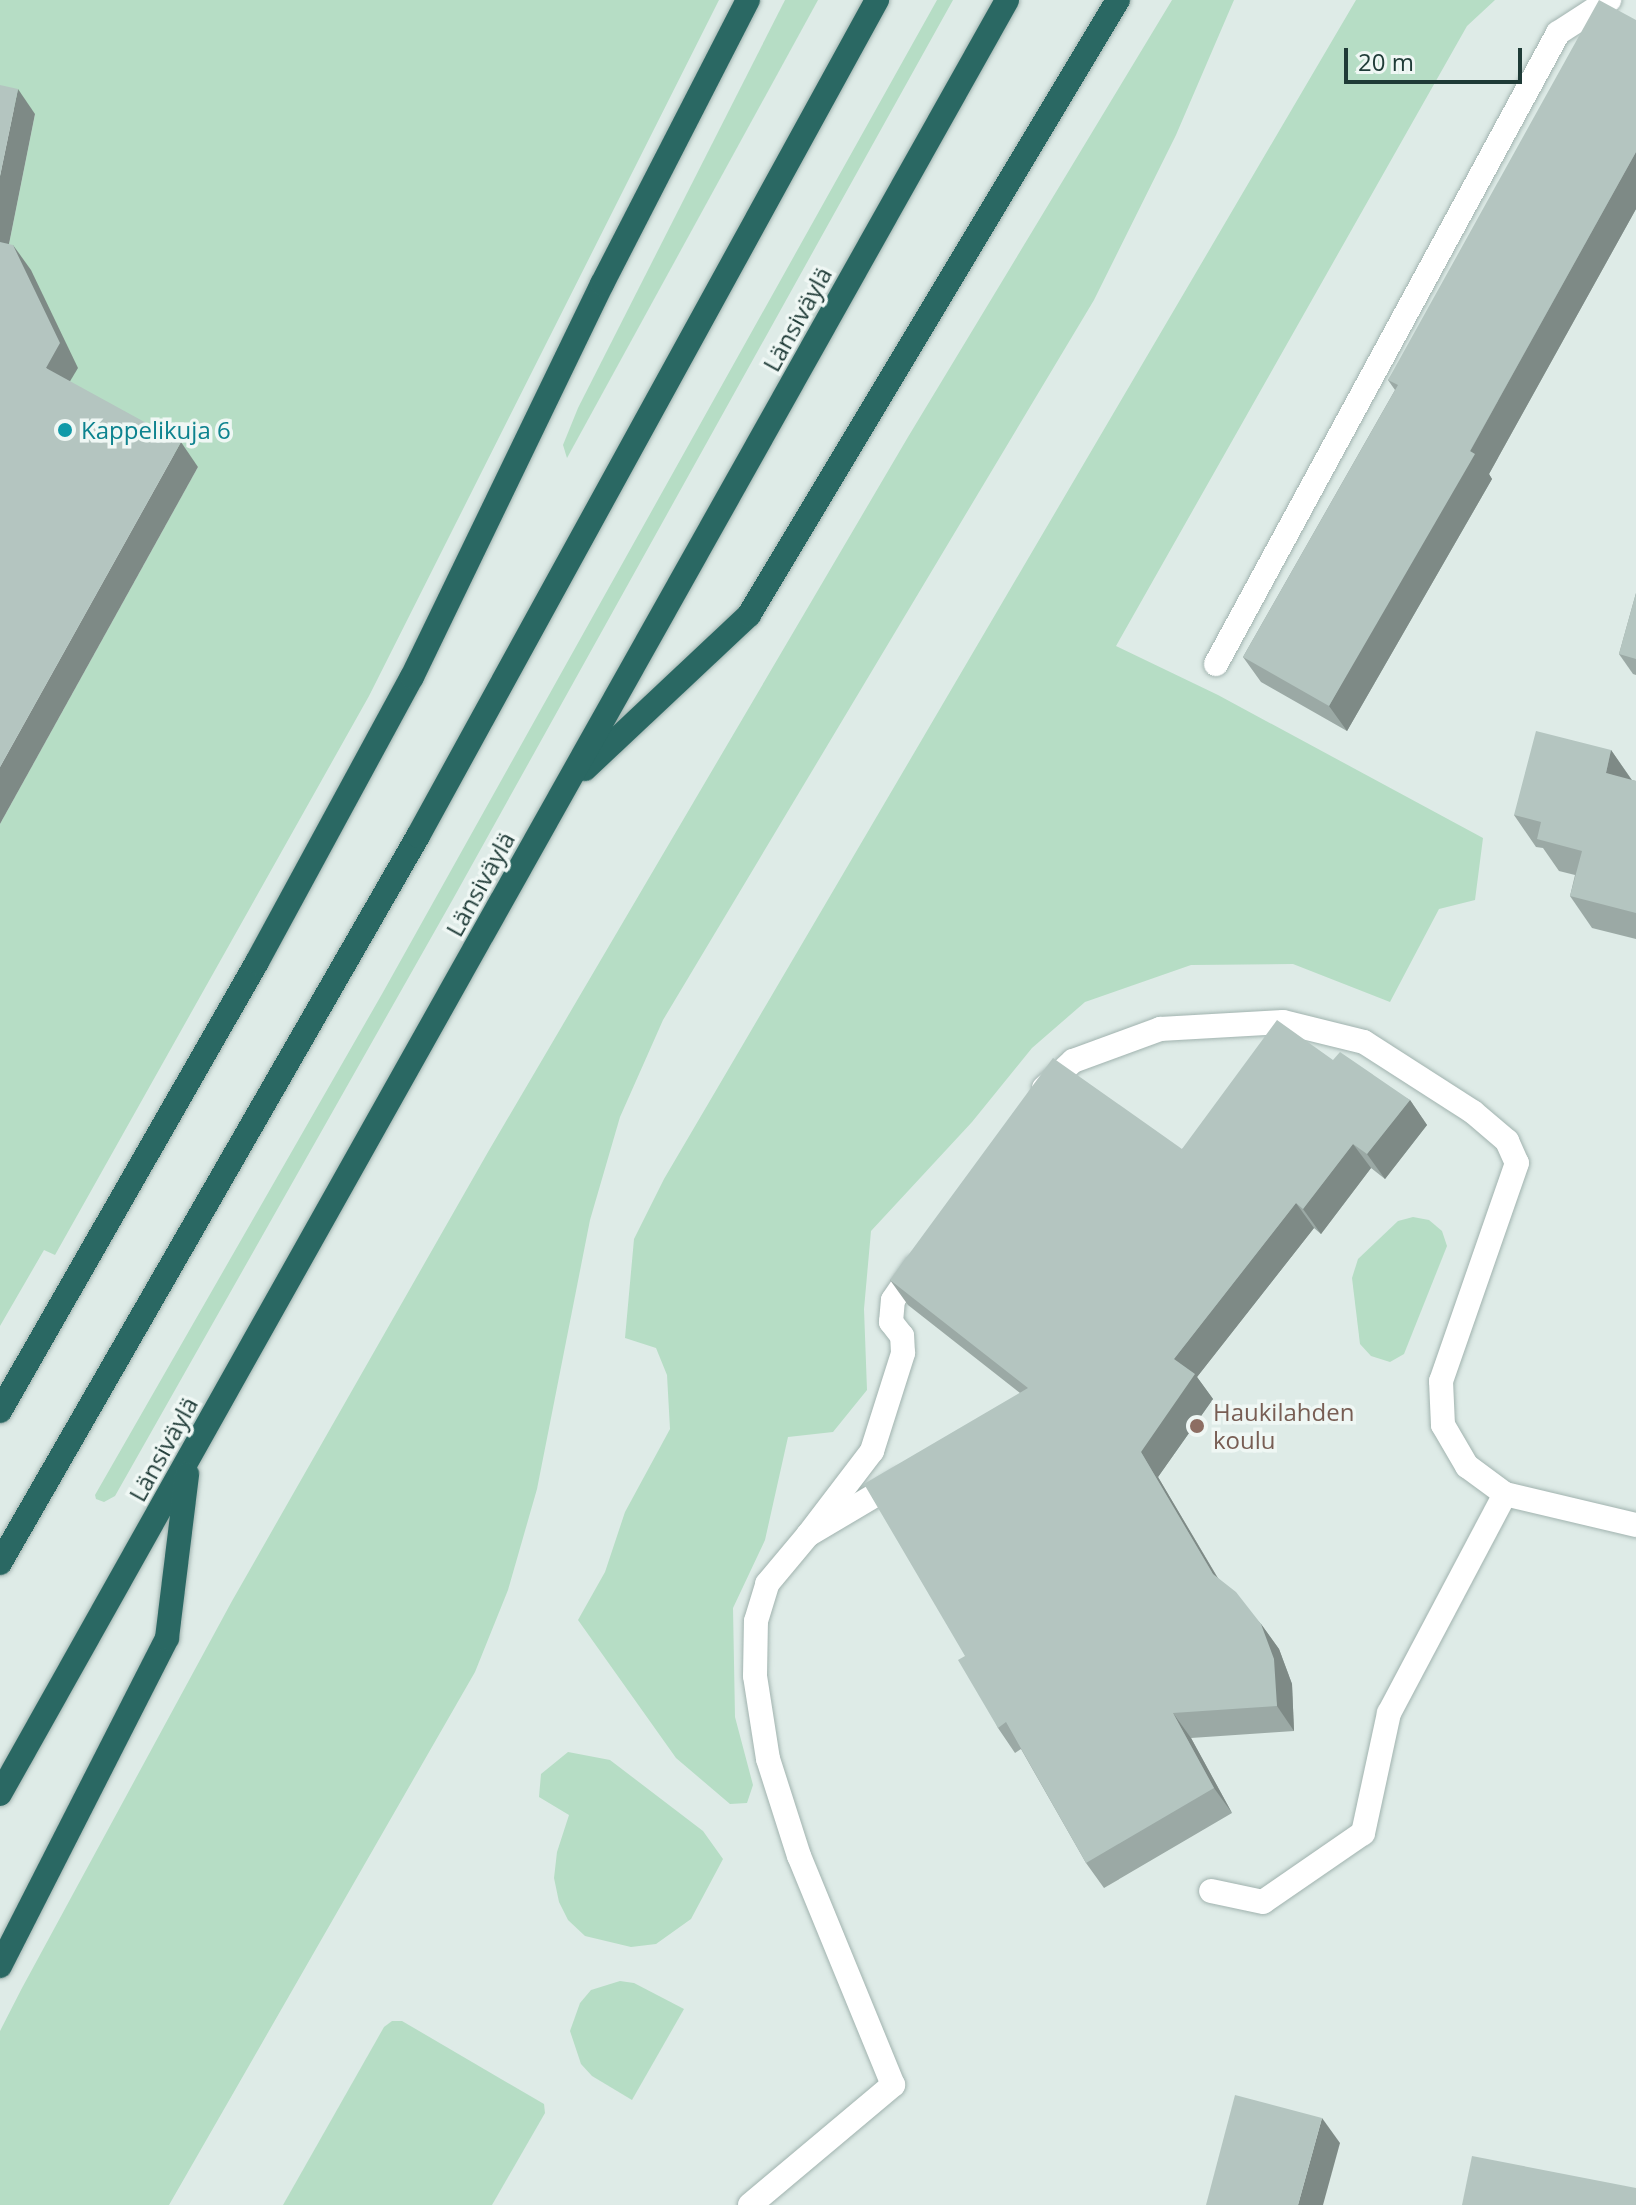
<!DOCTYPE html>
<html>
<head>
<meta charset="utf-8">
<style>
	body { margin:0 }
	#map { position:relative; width:1636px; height:2205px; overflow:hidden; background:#deebe7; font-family:"Open Sans",sans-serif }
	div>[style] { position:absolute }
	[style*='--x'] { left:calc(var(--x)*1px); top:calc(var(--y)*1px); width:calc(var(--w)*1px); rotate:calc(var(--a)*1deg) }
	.green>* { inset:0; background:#b6ddc5 }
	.roads { filter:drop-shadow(0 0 2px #a1b3af) drop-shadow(0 0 2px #a1b3af) }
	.service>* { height:24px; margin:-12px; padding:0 12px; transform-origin:12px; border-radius:12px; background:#fff }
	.minor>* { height:24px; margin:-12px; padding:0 12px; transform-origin:12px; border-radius:12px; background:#fff }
	.motorway>* { height:24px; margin:-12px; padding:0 12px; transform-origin:12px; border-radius:12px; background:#2a6863 }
	.wall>* { inset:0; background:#9ba9a5 }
	.shaded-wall>* { inset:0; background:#7e8a86 }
	.building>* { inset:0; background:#b4c5c0 }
	.dots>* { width:22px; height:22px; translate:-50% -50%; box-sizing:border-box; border:4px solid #eff7f4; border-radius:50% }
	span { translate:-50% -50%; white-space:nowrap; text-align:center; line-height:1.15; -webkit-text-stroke:7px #eff7f4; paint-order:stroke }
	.street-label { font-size:24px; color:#1f3b37 }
	.culture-label { font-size:24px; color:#0d838f }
	.left { translate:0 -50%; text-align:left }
	.education-label { font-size:24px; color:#785e54 }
	.scale { position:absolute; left:1344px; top:48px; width:178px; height:36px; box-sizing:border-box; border:4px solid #1f3b37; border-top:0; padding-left:10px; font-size:24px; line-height:28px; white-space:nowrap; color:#1f3b37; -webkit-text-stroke:6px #eff7f4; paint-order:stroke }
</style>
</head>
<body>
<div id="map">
	<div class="green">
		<i style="clip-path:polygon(0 0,719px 0,369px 696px,55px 1255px,44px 1250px,0 1326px,0 824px,198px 467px,63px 393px,5px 264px,35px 114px,0 107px)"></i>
		<i style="clip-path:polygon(785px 0,818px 0,567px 458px,563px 445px,578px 408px)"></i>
		<i style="clip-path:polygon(937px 0,953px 0,453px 899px,115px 1496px,104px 1502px,96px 1499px,95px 1495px,382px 994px)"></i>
		<i style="clip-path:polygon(1172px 0,1234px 0,1176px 135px,1094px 300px,663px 1020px,620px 1117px,590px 1220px,537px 1489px,508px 1590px,475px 1672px,169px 2205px,0 2205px,0 2031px,22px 1988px,232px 1601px,488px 1152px,908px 437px)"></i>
		<i style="clip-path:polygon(1356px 0,1495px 0,1467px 26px,1116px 646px,1218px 695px,1483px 838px,1475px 900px,1439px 909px,1390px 1002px,1293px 964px,1191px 965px,1085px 1002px,1032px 1048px,972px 1122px,871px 1231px,864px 1309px,867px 1390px,833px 1432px,788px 1437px,765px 1540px,733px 1608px,735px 1717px,753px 1785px,747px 1803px,730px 1804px,676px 1758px,578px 1620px,605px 1572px,625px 1512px,670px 1429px,667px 1375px,656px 1348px,625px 1338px,634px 1239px,664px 1179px)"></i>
		<i style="clip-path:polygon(1413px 1217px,1429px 1220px,1442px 1231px,1447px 1246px,1404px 1354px,1390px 1362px,1371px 1356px,1360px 1344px,1352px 1278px,1358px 1259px,1398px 1221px)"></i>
		<i style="clip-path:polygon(568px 1752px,610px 1760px,703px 1831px,723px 1859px,691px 1919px,656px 1944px,631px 1947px,585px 1936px,568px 1920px,559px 1902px,554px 1878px,557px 1852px,569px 1815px,539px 1797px,541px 1774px)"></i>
		<i style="clip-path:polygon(620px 1981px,634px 1983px,684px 2009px,632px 2100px,592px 2076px,581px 2064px,570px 2031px,580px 2003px,591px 1990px)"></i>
		<i style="clip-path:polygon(392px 2021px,402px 2021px,544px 2104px,545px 2113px,492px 2205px,283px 2205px,384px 2027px)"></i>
	</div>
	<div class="roads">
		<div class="service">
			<i style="--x:1216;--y:664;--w:718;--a:-61.54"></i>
			<i style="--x:1558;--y:33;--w:61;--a:-32.9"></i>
			<i style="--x:1044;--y:1088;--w:40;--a:-43"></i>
			<i style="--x:1073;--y:1061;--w:93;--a:-20.2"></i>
			<i style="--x:1160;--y:1029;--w:123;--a:-3.3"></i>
			<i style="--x:1283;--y:1022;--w:83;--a:13.9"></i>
			<i style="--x:1364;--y:1042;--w:130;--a:32.7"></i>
			<i style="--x:1473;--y:1112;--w:45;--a:40.5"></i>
			<i style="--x:1507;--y:1141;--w:24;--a:66"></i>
			<i style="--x:1517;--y:1163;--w:231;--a:109.2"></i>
			<i style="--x:1441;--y:1381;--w:44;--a:87.4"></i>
			<i style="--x:1443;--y:1425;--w:48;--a:59.7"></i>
			<i style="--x:1467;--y:1466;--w:47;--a:36.4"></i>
			<i style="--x:1505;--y:1494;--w:248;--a:117.9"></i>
			<i style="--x:1389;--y:1713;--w:123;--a:102.2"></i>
			<i style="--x:1363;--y:1833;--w:121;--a:145.4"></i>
			<i style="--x:1263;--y:1902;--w:53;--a:-168.1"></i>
			<i style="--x:808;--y:1535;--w:106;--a:-52.7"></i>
			<i style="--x:872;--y:1451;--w:103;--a:-72.4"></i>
			<i style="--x:903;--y:1353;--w:17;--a:-93"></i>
			<i style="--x:902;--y:1336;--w:18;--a:-128"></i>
			<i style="--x:891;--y:1322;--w:22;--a:-85"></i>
			<i style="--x:893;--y:1300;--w:40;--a:-56"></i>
			<i style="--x:750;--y:2205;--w:187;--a:-40"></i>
			<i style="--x:893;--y:2085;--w:248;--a:-112.3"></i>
			<i style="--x:799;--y:1856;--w:102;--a:-107.7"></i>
			<i style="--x:768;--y:1759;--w:84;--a:-98.9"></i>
			<i style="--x:755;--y:1676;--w:55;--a:-89"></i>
			<i style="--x:756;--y:1621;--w:39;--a:-73"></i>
			<i style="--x:767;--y:1584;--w:64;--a:-50.1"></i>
			<i style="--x:808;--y:1535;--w:106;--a:-30.7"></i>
		</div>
		<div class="minor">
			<i style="--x:1505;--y:1494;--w:135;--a:13.3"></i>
		</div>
		<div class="motorway">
			<i style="--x:585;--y:769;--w:225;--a:-43.2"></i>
			<i style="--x:749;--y:615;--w:717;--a:-59.04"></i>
			<i style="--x:0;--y:1411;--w:517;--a:-60.21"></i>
			<i style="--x:257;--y:962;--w:324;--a:-61.5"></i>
			<i style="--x:412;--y:677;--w:437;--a:-64.2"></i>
			<i style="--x:602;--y:284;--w:319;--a:-62.8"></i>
			<i style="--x:0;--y:1563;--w:839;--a:-60.1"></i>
			<i style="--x:418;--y:836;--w:954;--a:-61.23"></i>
			<i style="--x:0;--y:1794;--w:2057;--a:-60.69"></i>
			<i style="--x:0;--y:1966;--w:368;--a:-63"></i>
			<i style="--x:167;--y:1638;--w:165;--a:-83"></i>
		</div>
	</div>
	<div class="wall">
		<i style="clip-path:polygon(1636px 20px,1636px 209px,1489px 474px,1492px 479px,1347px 731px,1261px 682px,1243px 657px,1395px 390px,1388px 380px)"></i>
		<i style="clip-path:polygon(1636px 593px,1636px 675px,1633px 674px,1619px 654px)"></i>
		<i style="clip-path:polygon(1611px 750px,1632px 780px,1636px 781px,1636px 939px,1592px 928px,1570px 896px,1575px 875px,1559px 871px,1543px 848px,1536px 847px,1514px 815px)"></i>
		<i style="clip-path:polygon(1333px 1060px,1410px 1100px,1427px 1125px,1385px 1179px,1371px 1168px,1321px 1234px,1314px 1228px,1197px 1377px,1213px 1399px,1158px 1477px,1218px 1578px,1261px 1624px,1279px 1649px,1292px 1684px,1294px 1731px,1191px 1738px,1232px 1813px,1104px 1888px,1086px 1863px,1021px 1749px,1015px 1753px,998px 1728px,965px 1656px,1020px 1393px,908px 1305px,890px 1280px,1182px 1149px)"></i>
	</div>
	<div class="shaded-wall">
		<i style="clip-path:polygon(18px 89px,35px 114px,5px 264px,0 257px,0 176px)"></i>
		<i style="clip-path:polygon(1636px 152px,1636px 209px,1489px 474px,1492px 479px,1347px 731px,1329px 706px)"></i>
		<i style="clip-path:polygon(13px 245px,31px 270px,78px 368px,63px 393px,46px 368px)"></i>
		<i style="clip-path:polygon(181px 442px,198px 467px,0 824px,0 767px)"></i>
		<i style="clip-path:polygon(1611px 750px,1633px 782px,1606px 773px)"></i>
		<i style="clip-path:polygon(1410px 1100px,1427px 1125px,1385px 1179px,1367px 1154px)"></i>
		<i style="clip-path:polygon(1353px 1144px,1371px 1168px,1321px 1234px,1303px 1209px)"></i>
		<i style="clip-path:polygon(1296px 1203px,1314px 1228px,1197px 1377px,1213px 1399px,1158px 1477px,1230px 1599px,1213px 1574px,1141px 1452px,1174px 1359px)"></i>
		<i style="clip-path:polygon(1261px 1624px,1279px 1649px,1292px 1684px,1294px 1731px,1277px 1706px)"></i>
		<i style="clip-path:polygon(1173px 1713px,1191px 1738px,1232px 1813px,1214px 1788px)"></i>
		<i style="clip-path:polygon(1322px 2118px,1340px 2143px,1323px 2205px,1298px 2205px)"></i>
	</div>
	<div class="building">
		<i style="clip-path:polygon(1599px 0,1636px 20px,1636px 152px,1470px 451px,1475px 454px,1329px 706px,1243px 657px,1398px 385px,1388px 380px)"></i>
		<i style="clip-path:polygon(0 85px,18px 89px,0 176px)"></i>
		<i style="clip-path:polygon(0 242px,13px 245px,60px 343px,46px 368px,181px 442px,0 767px)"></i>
		<i style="clip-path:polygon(1636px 593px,1636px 659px,1619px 654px)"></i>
		<i style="clip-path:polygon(1536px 731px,1611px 750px,1606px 773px,1636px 781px,1636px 913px,1570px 896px,1582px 851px,1537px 839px,1541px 822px,1514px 815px)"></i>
		<i style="clip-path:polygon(1277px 1020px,1333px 1060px,1340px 1052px,1410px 1100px,1367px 1154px,1353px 1144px,1303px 1209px,1296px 1203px,1174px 1359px,1195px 1374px,1141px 1452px,1213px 1574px,1236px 1592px,1261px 1624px,1274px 1659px,1277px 1706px,1173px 1713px,1214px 1788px,1086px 1863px,1006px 1722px,998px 1728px,958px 1660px,965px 1656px,864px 1484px,1028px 1388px,890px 1280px,1053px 1058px,1182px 1149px)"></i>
		<i style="clip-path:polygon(1235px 2095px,1322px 2118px,1298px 2205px,1206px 2205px)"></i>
		<i style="clip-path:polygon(1472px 2156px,1636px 2188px,1636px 2205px,1462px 2205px)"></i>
	</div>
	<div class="dots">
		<i style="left:65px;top:430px;background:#0f9aa8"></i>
		<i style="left:1197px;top:1426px;background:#8d6e63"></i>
	</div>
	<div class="street-label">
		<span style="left:797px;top:319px;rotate:-61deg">Länsiväylä</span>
		<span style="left:480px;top:884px;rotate:-61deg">Länsiväylä</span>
		<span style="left:163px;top:1449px;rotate:-61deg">Länsiväylä</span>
	</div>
	<div class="culture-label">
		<span class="left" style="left:81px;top:430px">Kappelikuja 6</span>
	</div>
	<div class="education-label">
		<span class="left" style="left:1213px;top:1426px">Haukilahden<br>koulu</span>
	</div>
	<div class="scale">20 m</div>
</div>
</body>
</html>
